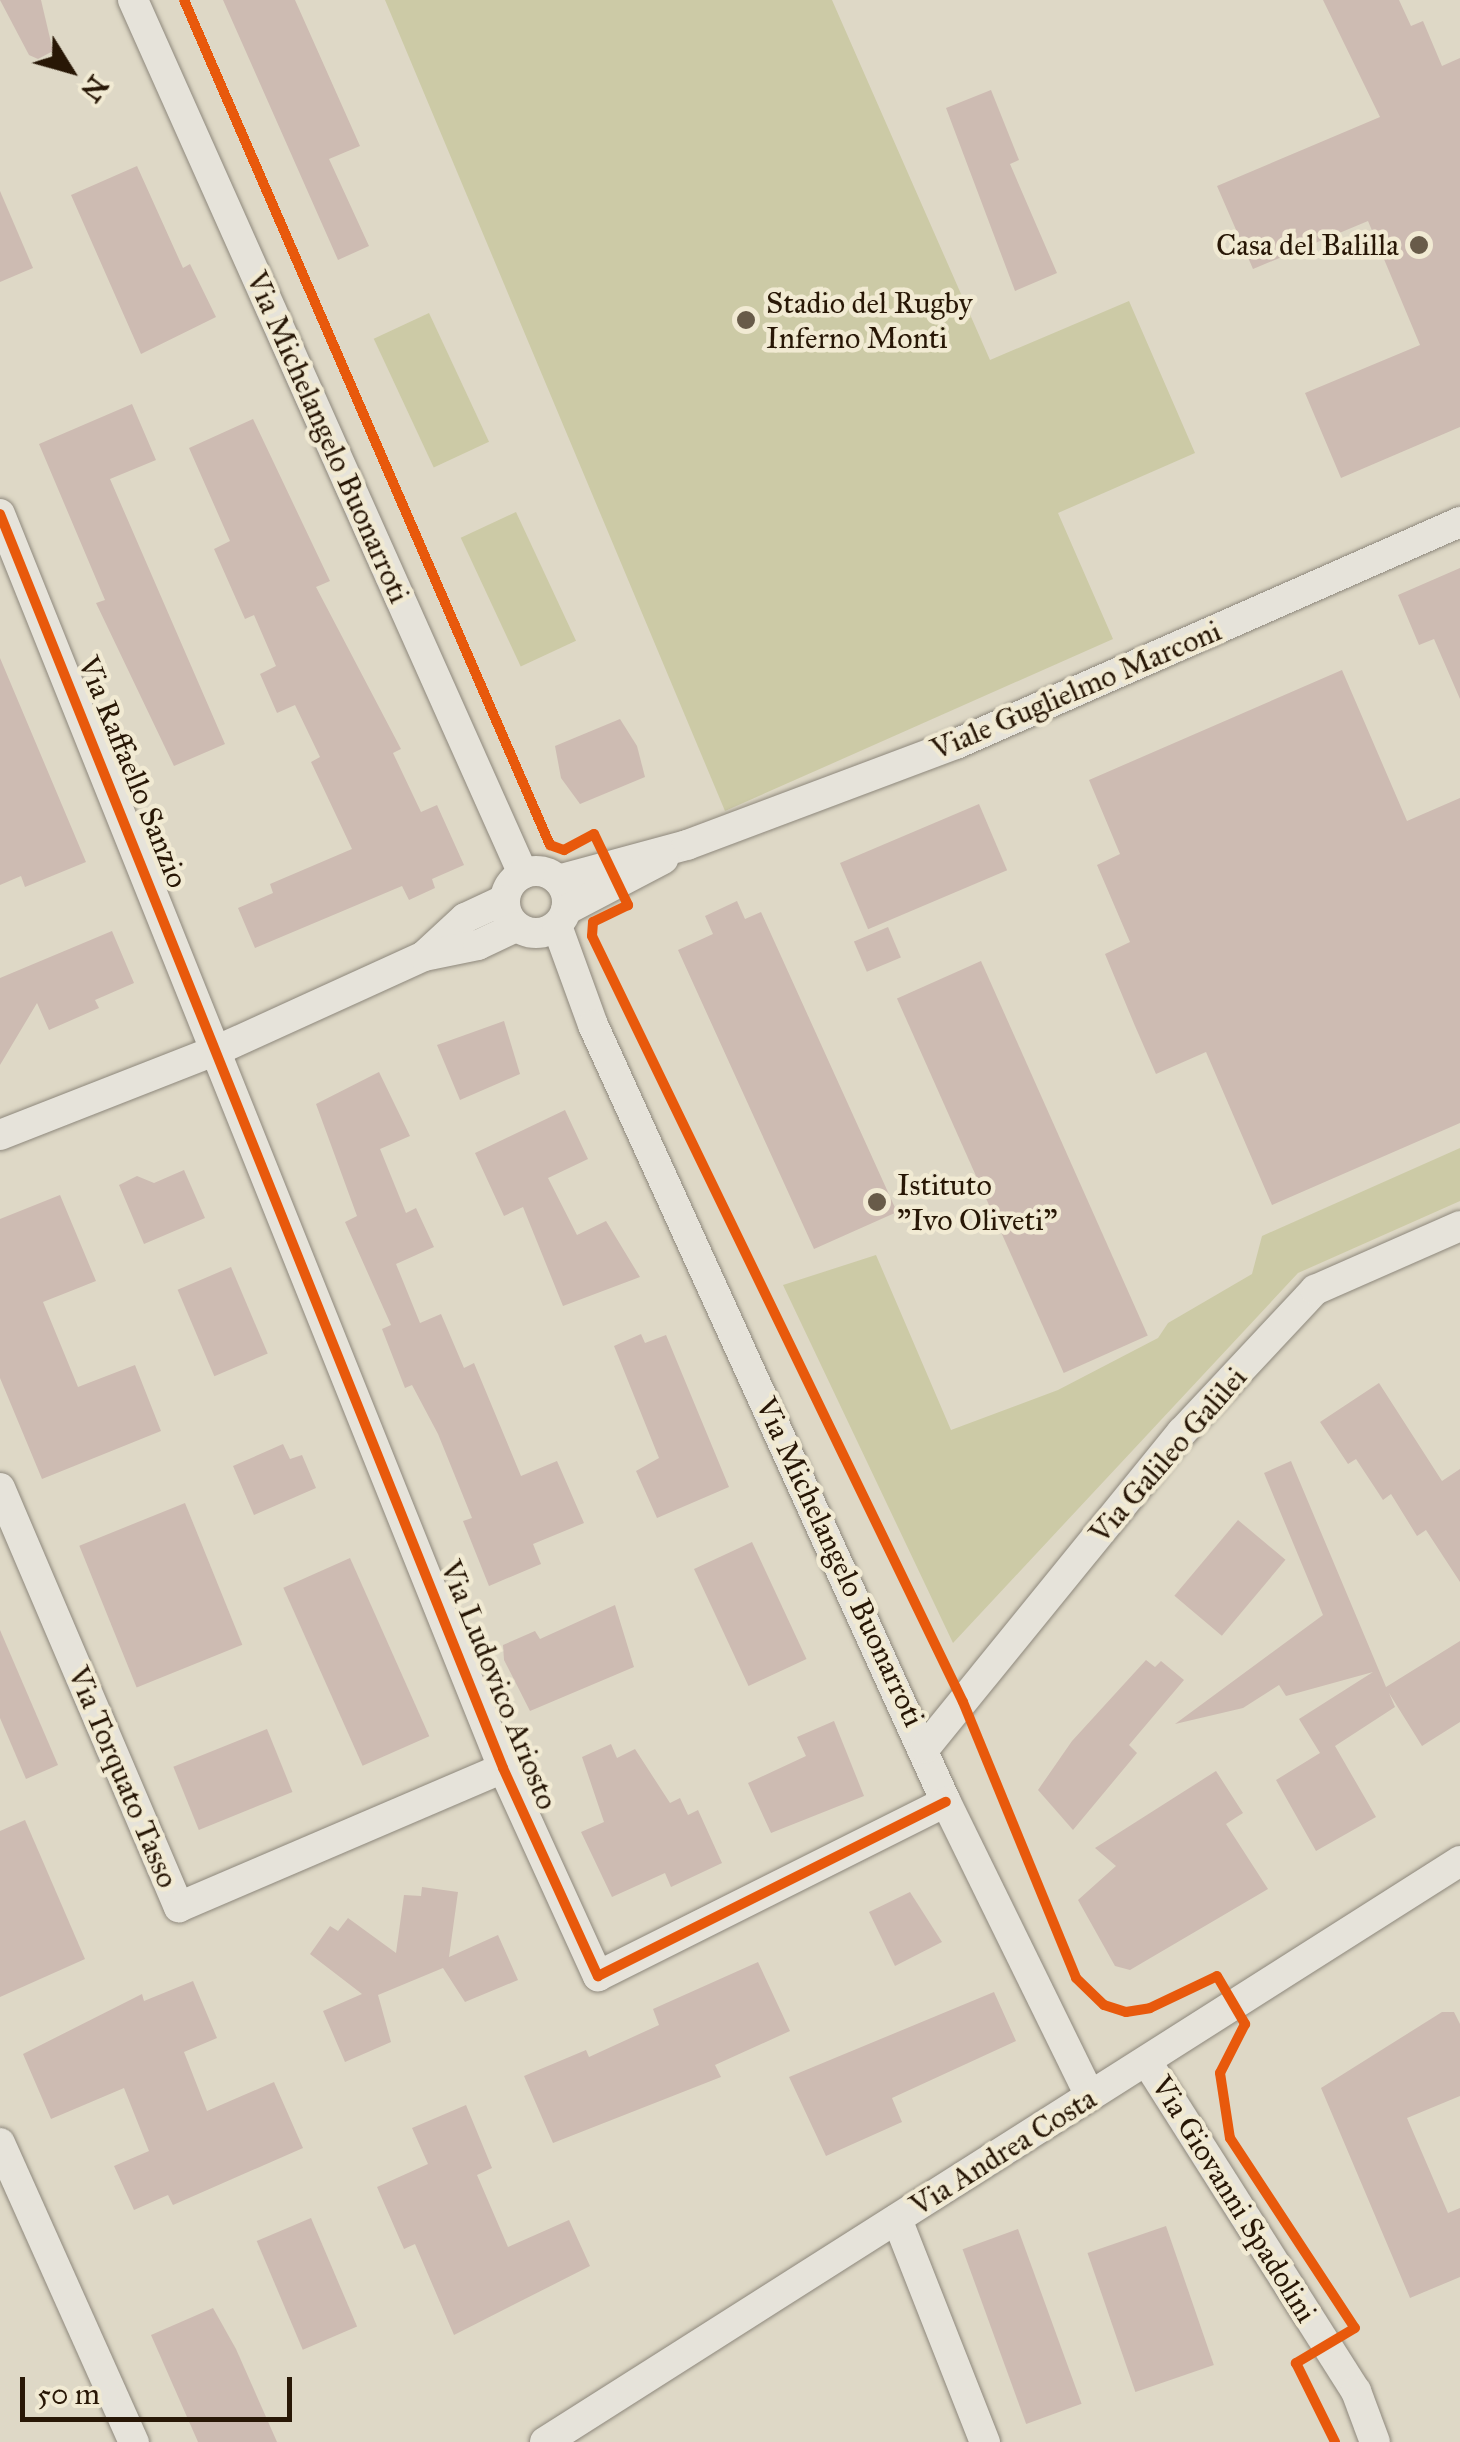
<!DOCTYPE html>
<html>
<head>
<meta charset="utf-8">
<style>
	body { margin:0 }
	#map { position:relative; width:1460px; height:2442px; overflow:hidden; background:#ded8c6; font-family:"IM FELL Great Primer",serif }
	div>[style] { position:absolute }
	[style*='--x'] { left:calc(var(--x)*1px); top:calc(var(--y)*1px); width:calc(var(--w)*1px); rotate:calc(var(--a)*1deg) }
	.green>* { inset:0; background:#cccaa6; transform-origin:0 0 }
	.building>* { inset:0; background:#cdbbb2; transform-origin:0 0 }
	.roads { filter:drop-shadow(0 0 2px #8e887c) drop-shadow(0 0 2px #8e887c) }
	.minor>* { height:30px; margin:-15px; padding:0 15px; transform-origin:15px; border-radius:15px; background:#e6e3da }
	.minor>.ring { margin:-15px; padding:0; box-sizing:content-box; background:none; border:30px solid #e6e3da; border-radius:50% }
	.cycleway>* { height:10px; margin:-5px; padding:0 5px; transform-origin:5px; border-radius:5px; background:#e8590c }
	.dots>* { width:28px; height:28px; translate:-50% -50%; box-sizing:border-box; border:5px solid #f1ead3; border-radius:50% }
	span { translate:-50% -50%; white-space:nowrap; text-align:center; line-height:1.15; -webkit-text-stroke:9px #f1ead3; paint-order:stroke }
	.poi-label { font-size:30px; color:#281706 }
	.right { translate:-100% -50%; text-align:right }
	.left { translate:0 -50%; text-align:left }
	.street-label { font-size:30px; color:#281706 }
	.north { position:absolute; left:20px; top:20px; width:100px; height:100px; -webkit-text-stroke:8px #f1ead3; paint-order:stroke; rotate:127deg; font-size:28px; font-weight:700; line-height:40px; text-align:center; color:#281706 }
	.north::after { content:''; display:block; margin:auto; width:35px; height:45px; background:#281706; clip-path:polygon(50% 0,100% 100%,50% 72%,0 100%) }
	.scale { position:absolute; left:20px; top:2377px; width:272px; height:45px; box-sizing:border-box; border:5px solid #281706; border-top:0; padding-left:12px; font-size:30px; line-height:35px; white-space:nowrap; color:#281706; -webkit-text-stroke:8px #f1ead3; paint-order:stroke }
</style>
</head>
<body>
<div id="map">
	<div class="green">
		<i style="clip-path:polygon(385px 0,832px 0,990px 360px,1129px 301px,1195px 453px,1058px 513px,1113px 639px,725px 811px)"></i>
		<i style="left:429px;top:313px;width:142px;height:61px;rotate:65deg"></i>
		<i style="left:516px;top:512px;width:142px;height:61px;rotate:65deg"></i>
		<i style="clip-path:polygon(1460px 1148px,1460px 1201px,1298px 1273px,953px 1643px,783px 1285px,876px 1255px,951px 1430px,1058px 1390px,1158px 1338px,1168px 1323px,1252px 1274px,1262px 1236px)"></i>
	</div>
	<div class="building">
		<i style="clip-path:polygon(0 0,41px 0,53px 51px,38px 59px,29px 55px)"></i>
		<i style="clip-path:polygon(223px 0,295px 0,360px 146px,329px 159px,369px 246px,338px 260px)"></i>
		<i style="clip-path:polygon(1323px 0,1399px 0,1411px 26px,1423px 21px,1442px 66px,1460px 58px,1460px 427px,1341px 478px,1305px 393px,1420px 345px,1368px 221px,1253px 269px,1217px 186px,1380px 117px)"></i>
		<i style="clip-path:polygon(991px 90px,1019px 160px,1010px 164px,1057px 273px,1015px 291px,946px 108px)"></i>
		<i style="clip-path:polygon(137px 166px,183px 268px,190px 264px,216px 317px,141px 354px,71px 195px)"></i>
		<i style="clip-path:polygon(0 191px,33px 268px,0 282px)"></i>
		<i style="clip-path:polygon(132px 404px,156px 460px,110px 479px,225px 744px,174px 766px,96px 603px,105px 600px,39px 444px)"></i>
		<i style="clip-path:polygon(253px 419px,330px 581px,316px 587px,401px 749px,393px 753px,421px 812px,437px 805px,464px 865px,432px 879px,435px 888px,409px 900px,402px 886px,255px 948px,238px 908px,273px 893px,270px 884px,352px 849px,311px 762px,320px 757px,295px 705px,277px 713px,260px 674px,276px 666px,254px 615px,245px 619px,214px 549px,230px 541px,189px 448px)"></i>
		<i style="clip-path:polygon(1460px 568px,1460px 699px,1434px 639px,1419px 645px,1398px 595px)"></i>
		<i style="clip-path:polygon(0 658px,86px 862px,25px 887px,21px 876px,0 885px)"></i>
		<i style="clip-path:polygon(1342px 670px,1407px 821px,1460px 798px,1460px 1123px,1272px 1205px,1206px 1052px,1156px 1074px,1135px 1026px,1105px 954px,1130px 942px,1097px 865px,1120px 854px,1089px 780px)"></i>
		<i style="clip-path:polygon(620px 719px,637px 746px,645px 777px,580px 804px,561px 778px,555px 746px)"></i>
		<i style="left:979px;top:804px;width:72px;height:151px;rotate:67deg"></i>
		<i style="clip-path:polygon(737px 901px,745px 919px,761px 912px,897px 1212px,814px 1249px,678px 950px,713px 934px,705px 916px)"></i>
		<i style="left:888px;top:927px;width:33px;height:37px;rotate:67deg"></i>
		<i style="clip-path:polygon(112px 931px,134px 983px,95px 1000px,99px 1008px,49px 1030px,37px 1003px,0 1065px,0 978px)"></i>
		<i style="left:981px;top:961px;width:410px;height:92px;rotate:66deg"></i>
		<i style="clip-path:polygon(504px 1021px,520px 1074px,460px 1100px,437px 1045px)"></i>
		<i style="clip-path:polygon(379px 1072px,410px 1136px,380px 1149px,406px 1213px,416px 1208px,434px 1247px,396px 1264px,420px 1323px,441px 1314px,464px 1368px,474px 1363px,521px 1476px,557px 1461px,584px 1523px,533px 1544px,541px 1564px,489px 1586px,463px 1521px,472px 1518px,438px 1434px,412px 1385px,405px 1388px,382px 1329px,391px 1325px,345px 1222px,357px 1216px,316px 1104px)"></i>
		<i style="clip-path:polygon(565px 1110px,588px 1159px,548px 1178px,577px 1235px,606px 1221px,640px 1277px,563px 1306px,523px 1207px,504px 1216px,475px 1153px)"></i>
		<i style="clip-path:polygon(184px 1170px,205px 1218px,144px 1244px,119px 1185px,137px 1176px,154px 1183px)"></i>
		<i style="clip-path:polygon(60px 1195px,96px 1281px,43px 1302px,78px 1387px,135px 1365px,161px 1431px,42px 1479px,0 1378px,0 1219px)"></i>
		<i style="left:231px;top:1267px;width:94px;height:58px;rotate:67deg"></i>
		<i style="clip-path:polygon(641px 1334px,645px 1343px,666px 1335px,729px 1487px,657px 1518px,636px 1471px,659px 1458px,614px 1346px)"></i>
		<i style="clip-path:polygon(1379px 1383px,1442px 1481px,1460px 1469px,1460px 1582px,1426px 1530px,1417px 1536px,1391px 1494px,1383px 1500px,1356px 1459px,1348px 1464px,1320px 1422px)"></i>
		<i style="clip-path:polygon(283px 1444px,290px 1459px,302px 1455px,316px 1488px,254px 1515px,233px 1466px)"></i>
		<i style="clip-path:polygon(1291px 1461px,1386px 1687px,1460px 1641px,1460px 1722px,1422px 1746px,1389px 1693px,1395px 1707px,1335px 1746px,1376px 1817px,1316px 1851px,1276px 1780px,1320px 1753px,1299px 1719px,1373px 1672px,1286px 1696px,1279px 1685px,1243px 1708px,1175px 1724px,1323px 1615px,1264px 1473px)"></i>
		<i style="left:185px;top:1503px;width:153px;height:114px;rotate:68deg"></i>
		<i style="left:1238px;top:1520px;width:62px;height:99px;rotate:40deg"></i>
		<i style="left:752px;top:1542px;width:129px;height:64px;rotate:65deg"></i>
		<i style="left:350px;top:1558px;width:195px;height:73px;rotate:66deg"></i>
		<i style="clip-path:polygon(615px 1605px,634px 1667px,530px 1711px,504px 1660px,503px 1645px,535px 1631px,540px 1639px)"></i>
		<i style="clip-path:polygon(0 1630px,58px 1765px,26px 1779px,0 1718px)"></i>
		<i style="clip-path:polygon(1146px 1660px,1155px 1667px,1161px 1661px,1184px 1680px,1129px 1745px,1137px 1753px,1073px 1830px,1038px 1790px,1072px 1741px)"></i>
		<i style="clip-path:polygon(834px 1721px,864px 1796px,771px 1833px,748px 1783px,806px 1756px,797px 1737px)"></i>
		<i style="left:267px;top:1729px;width:68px;height:101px;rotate:68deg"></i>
		<i style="clip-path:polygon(611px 1744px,617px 1758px,635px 1749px,670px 1803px,680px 1798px,688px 1815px,698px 1810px,722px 1863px,671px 1887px,665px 1873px,612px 1897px,581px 1832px,604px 1822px,582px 1757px)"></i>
		<i style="clip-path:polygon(1216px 1771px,1243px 1813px,1226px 1824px,1268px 1889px,1130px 1970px,1115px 1966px,1078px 1900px,1116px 1866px,1095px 1848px)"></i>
		<i style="clip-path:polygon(25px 1820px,85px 1959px,0 1997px,0 1831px)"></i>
		<i style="clip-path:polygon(422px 1887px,458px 1892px,449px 1957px,498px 1935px,518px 1980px,465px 2002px,443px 1968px,378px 1995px,391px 2042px,345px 2062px,323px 2011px,362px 1994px,310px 1954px,330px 1926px,338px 1931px,348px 1918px,396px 1953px,404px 1895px,421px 1896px)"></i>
		<i style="clip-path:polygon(910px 1892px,942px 1942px,895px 1966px,869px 1912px)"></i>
		<i style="clip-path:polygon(758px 1962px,790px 2031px,715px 2065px,721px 2077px,553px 2143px,524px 2076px,586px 2050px,589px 2057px,659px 2025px,653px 2009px)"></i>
		<i style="clip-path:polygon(193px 1981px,217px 2038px,184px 2052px,207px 2111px,274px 2082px,303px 2148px,173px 2205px,168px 2195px,134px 2210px,114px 2166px,149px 2151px,124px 2088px,51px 2119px,23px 2054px,142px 1994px,144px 2001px)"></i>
		<i style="clip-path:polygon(994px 1992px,1016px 2041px,892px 2098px,902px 2122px,826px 2156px,789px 2077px)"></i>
		<i style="clip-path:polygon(1442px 2012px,1454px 2012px,1460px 2024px,1460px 2096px,1407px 2118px,1448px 2213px,1460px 2208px,1460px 2277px,1410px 2298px,1321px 2088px)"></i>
		<i style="clip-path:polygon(466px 2105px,492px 2168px,477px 2175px,508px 2247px,569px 2220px,590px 2266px,454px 2335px,415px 2244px,404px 2249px,377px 2187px,428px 2164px,412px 2128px)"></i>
		<i style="left:311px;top:2218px;width:118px;height:59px;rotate:67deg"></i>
		<i style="left:1166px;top:2226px;width:147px;height:83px;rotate:71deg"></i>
		<i style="left:1018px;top:2229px;width:186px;height:59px;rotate:70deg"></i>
		<i style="clip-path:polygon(213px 2308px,236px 2349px,277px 2442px,198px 2442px,151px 2335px)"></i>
	</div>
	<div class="roads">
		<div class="minor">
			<i style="--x:133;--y:0;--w:957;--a:65.95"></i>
			<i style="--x:0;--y:514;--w:1351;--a:68.14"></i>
			<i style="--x:503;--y:1768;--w:229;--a:65.5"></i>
			<i style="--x:598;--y:1976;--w:389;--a:-26.6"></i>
			<i class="ring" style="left:505px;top:871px;width:32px;height:32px"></i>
			<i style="--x:558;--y:880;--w:134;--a:-15.2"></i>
			<i style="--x:687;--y:845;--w:287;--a:-20.6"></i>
			<i style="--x:956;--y:744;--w:551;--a:-23.77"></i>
			<i style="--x:566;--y:910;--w:110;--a:-27.7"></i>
			<i style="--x:557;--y:926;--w:105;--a:70"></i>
			<i style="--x:593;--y:1025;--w:853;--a:65.57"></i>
			<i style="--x:946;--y:1802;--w:327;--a:63.9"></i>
			<i style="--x:426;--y:954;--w:53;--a:-42.7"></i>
			<i style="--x:465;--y:918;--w:43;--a:-24.8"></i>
			<i style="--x:0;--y:1135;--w:236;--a:-21.4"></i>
			<i style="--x:220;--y:1049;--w:224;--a:-24.5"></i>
			<i style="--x:424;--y:956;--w:55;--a:-11.5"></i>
			<i style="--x:478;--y:945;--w:42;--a:-25.3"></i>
			<i style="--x:0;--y:1488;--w:456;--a:66.9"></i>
			<i style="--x:179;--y:1907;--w:353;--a:-23.2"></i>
			<i style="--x:925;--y:1748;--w:407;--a:-50.9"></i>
			<i style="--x:1182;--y:1432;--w:195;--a:-46.9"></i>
			<i style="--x:1315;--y:1290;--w:158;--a:-23.8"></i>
			<i style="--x:1147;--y:2062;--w:390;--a:57.6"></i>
			<i style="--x:1356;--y:2391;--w:54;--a:69.6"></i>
			<i style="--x:0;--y:2143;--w:328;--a:65.9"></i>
			<i style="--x:897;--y:2219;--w:240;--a:68.5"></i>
			<i style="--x:545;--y:2442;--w:1084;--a:-32.41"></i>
		</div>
	</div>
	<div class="cycleway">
		<i style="--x:184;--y:0;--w:921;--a:66.58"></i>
		<i style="--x:550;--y:845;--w:15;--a:20"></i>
		<i style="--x:564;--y:850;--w:34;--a:-28"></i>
		<i style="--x:594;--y:834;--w:79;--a:64.4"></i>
		<i style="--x:628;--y:905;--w:39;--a:154"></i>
		<i style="--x:593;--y:922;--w:14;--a:94"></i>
		<i style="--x:592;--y:936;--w:851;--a:64.16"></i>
		<i style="--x:963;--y:1702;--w:298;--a:67.7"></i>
		<i style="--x:1076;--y:1978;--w:39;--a:44"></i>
		<i style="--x:1104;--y:2005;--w:23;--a:18"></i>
		<i style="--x:1126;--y:2012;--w:24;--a:-9"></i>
		<i style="--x:1150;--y:2008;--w:74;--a:-25.5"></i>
		<i style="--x:1217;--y:1976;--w:56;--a:59.7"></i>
		<i style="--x:1245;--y:2024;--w:55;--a:117"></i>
		<i style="--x:1220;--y:2073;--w:66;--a:81.3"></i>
		<i style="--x:1230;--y:2138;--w:227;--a:56.7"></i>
		<i style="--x:1355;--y:2328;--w:69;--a:149.3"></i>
		<i style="--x:1296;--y:2363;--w:88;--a:63.7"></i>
		<i style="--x:0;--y:514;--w:1351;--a:68.14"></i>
		<i style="--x:503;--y:1768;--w:229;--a:65.5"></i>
		<i style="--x:598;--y:1976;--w:389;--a:-26.6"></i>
	</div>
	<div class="dots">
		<i style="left:1419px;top:245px;background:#685b49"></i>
		<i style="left:746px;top:320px;background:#685b49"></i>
		<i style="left:877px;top:1202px;background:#685b49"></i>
	</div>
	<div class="poi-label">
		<span class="right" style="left:1399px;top:245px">Casa del Balilla</span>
		<span class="left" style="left:766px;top:320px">Stadio del Rugby<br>Inferno Monti</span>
		<span class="left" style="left:897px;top:1202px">Istituto<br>"Ivo Oliveti"</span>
	</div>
	<div class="street-label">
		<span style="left:328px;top:437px;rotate:66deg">Via Michelangelo Buonarroti</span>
		<span style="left:1076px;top:690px;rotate:-23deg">Viale Guglielmo Marconi</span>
		<span style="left:133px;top:772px;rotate:68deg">Via Raffaello Sanzio</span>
		<span style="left:1168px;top:1455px;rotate:-49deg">Via Galileo Galilei</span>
		<span style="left:840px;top:1562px;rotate:65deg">Via Michelangelo Buonarroti</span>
		<span style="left:499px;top:1685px;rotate:68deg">Via Ludovico Ariosto</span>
		<span style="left:123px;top:1777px;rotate:67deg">Via Torquato Tasso</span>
		<span style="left:1003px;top:2152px;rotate:-32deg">Via Andrea Costa</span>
		<span style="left:1234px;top:2199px;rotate:58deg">Via Giovanni Spadolini</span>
	</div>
	<div class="north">N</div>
	<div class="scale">50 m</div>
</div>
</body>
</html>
